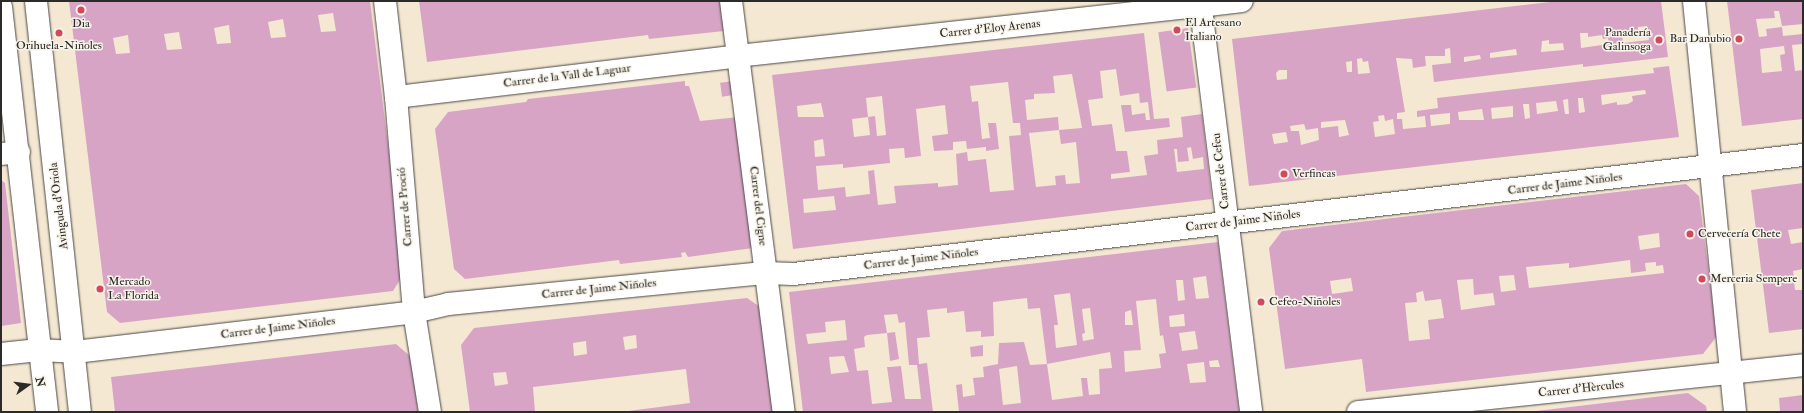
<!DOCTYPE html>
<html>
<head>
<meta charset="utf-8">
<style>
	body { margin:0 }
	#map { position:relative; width:1804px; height:413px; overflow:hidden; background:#f5e8d3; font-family:"IM FELL Double Pica",serif }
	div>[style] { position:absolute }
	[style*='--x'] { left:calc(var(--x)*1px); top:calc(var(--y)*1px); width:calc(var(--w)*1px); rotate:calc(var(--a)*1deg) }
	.building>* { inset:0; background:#d7a4c6; transform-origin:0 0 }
	.roads { filter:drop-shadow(0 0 1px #494744) drop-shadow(0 0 1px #494744) }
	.pedestrian>* { height:22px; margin:-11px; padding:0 11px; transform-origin:11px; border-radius:11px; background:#fff }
	.minor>* { height:22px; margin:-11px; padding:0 11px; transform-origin:11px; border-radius:11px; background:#fff }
	.primary>* { height:22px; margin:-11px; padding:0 11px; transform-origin:11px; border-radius:11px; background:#fff }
	.dots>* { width:11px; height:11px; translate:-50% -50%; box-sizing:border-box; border:2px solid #f7f3e8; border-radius:50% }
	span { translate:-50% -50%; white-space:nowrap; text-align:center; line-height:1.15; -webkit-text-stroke:3px #f7f3e8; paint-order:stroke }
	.poi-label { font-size:12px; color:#2b2b2b }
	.left { translate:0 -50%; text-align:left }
	.right { translate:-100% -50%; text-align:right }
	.street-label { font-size:12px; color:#2b2b2b }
	.frame { position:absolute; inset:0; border:2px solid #2b2b2b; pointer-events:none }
	.north { position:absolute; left:8px; top:365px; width:40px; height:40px; -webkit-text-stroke:3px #f7f3e8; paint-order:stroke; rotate:76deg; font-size:11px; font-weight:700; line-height:16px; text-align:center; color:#2b2b2b }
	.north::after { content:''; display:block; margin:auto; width:14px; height:18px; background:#2b2b2b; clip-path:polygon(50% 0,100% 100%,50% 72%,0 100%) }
</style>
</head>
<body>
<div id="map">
	<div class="building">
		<i style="clip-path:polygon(evenodd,69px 1px,370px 1px,404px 273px,393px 291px,120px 323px,107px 312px,69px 1px,333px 13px,336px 31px,321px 32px,318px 15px,333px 13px,69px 1px,283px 19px,286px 37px,271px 38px,268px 22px,283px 19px,69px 1px,229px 25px,231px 43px,217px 44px,214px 28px,229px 25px,69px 1px,179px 32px,182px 49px,167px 50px,164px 34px,179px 32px,69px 1px,128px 35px,130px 53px,116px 54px,113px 38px,128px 35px)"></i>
		<i style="clip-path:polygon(419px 1px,727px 1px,727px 27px,723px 27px,724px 31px,649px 39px,648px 35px,427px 62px)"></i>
		<i style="clip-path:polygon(evenodd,1559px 1px,1661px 1px,1668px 57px,1583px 67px,1583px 64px,1434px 82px,1432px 65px,1451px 63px,1450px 48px,1445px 49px,1445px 56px,1425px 56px,1426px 66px,1413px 68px,1412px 59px,1396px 58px,1405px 112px,1397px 113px,1397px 119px,1402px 119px,1403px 129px,1426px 127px,1425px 116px,1417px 117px,1417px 111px,1438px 108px,1437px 98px,1654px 73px,1653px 68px,1669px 66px,1679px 137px,1249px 186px,1232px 39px,1559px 1px,1647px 26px,1649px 40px,1623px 43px,1622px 33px,1638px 31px,1638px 27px,1647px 26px,1559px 1px,1580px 33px,1588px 33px,1588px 37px,1602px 35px,1603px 39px,1608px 38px,1609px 44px,1581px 48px,1580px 33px,1559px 1px,1549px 40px,1549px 44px,1563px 43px,1564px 50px,1541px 52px,1542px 41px,1549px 40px,1559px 1px,1516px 49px,1517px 55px,1490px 58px,1490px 53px,1516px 49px,1559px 1px,1480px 55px,1481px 59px,1464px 62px,1464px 57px,1480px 55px,1559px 1px,1362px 58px,1363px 62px,1368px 61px,1370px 73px,1358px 74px,1357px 59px,1362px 58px,1559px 1px,1352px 61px,1352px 72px,1347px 72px,1346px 62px,1352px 61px,1559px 1px,1279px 70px,1287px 70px,1287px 79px,1277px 80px,1276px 73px,1279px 70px,1559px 1px,1645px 90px,1646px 94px,1632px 96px,1633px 101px,1628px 104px,1617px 105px,1617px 102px,1602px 105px,1601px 95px,1645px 90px,1559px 1px,1578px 98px,1583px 98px,1585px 112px,1579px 113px,1578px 98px,1559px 1px,1568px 99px,1569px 114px,1565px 114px,1563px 100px,1568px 99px,1559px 1px,1556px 101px,1558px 111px,1537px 114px,1536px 103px,1556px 101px,1559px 1px,1523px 104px,1529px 104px,1530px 118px,1525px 119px,1523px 104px,1559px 1px,1513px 106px,1513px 117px,1492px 119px,1491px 108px,1513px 106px,1559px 1px,1482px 109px,1484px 120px,1459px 120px,1458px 112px,1482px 109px,1559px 1px,1450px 113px,1450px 124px,1431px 126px,1430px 115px,1450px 113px,1559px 1px,1384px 115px,1385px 121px,1393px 119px,1395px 134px,1375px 137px,1373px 122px,1379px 121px,1378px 116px,1384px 115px,1559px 1px,1345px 120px,1349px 135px,1339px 137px,1338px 126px,1321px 128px,1321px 122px,1345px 120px,1559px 1px,1304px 124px,1306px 130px,1318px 128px,1319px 140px,1301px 145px,1299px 131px,1291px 131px,1290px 126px,1304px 124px,1559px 1px,1286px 132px,1288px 142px,1274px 144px,1272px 134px,1286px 132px)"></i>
		<i style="clip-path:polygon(evenodd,1727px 1px,1803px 1px,1803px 24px,1782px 26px,1779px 11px,1774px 11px,1775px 18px,1756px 19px,1759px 37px,1767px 36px,1766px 29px,1782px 27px,1783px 36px,1803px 34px,1803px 44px,1792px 45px,1795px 71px,1803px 70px,1803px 119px,1742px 126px,1727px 1px,1784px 46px,1785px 54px,1780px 55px,1782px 71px,1762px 73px,1760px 49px,1784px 46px)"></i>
		<i style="left:1188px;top:28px;width:60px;height:30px;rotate:82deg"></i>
		<i style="clip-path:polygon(evenodd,1144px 33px,1154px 119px,1169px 118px,1170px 127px,1125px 132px,1121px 105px,1131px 105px,1132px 115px,1145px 113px,1146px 120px,1150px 120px,1148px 102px,1140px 103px,1139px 93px,1120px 96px,1116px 69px,1100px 71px,1103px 98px,1088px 100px,1092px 126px,1112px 124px,1116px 151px,1127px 151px,1130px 172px,1111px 174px,1111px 179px,1147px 175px,1144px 156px,1158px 154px,1157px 140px,1183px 137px,1181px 117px,1202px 114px,1212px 199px,793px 249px,772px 75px,1144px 33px,1072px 74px,1082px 128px,1059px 130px,1058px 117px,1027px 120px,1025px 100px,1034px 99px,1034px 94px,1055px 93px,1053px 76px,1072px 74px,1144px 33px,1008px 82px,1013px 123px,1020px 123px,1021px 135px,1009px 136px,1014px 190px,990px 192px,986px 159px,968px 161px,967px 152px,956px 154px,958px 185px,938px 187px,938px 183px,894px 186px,896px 203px,878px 205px,874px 170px,868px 171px,870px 194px,846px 197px,845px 187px,818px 190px,816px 166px,843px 164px,843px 168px,890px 163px,889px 149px,904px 148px,905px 158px,921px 156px,916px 109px,945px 105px,948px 134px,932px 136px,934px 151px,953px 150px,953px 142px,966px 141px,967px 149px,986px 147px,986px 151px,999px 149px,996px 123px,988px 123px,990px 138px,982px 139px,978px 101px,972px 102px,970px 86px,1008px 82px,1144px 33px,882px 96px,886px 135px,877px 136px,875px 116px,868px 117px,870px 135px,854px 137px,852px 119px,868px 117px,866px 98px,882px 96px,1144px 33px,821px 103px,824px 117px,798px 117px,797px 106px,821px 103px,1144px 33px,1059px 130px,1061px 144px,1076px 142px,1080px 183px,1066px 184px,1065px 175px,1055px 176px,1056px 185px,1036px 187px,1029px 133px,1059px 130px,1144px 33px,823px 139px,825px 156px,815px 157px,814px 141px,823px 139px,1144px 33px,1191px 147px,1193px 159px,1203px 157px,1204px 169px,1177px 172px,1174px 149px,1177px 149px,1178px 162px,1189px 161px,1187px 148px,1191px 147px,1144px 33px,834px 196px,836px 210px,804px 213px,803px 199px,834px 196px)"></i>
		<i style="clip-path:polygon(685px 81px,685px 86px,689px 86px,700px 121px,739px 117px,760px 247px,688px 257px,685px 252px,681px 253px,682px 257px,620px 264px,619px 260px,465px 279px,454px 269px,435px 129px,448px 112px,526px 102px,528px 99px)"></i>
		<i style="left:733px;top:81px;width:14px;height:13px;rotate:82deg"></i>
		<i style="clip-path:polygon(1px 180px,5px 183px,21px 323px,1px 326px)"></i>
		<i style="clip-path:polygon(1803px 183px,1803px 228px,1788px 230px,1791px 244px,1803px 242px,1803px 269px,1793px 271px,1795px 290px,1803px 290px,1803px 329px,1769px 333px,1751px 190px)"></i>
		<i style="clip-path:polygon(evenodd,1686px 184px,1699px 196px,1717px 336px,1703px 354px,1366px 392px,1362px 359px,1285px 369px,1269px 248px,1282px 231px,1686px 184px,1659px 233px,1660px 247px,1640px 250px,1638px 236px,1659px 233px,1686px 184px,1630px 260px,1631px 273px,1646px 271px,1645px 263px,1656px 262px,1656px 266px,1663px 265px,1664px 273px,1529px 288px,1526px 267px,1569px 263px,1569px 268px,1630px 260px,1686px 184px,1514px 275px,1516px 290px,1501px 292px,1499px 276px,1514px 275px,1686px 184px,1351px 278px,1353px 291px,1332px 294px,1330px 281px,1351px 278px,1686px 184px,1473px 279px,1474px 295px,1493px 293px,1495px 305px,1461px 310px,1457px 280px,1473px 279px,1686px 184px,1423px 291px,1425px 301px,1441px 299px,1444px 318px,1428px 320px,1430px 339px,1409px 341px,1405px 303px,1417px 302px,1416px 293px,1423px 291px)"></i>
		<i style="clip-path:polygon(evenodd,1218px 242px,1239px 411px,959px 412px,956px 385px,962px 384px,963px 397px,975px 395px,973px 378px,984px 377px,983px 367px,998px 364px,999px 343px,1024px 342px,1030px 365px,1047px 364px,1040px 308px,1028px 309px,1027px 298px,993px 302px,994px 336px,981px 337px,981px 331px,966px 332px,964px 311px,947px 313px,947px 308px,927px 310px,930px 337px,917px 338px,919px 364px,927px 363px,933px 412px,803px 412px,789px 292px,1218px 242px,1206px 276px,1209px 298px,1196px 299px,1193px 278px,1206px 276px,1218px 242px,1176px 280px,1183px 280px,1185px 300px,1178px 301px,1176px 280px,1218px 242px,1070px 293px,1077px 345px,1056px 348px,1054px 325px,1058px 325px,1054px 295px,1070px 293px,1218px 242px,1156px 299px,1160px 336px,1163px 335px,1166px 353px,1159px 354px,1161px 368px,1125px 372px,1124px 351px,1141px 350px,1136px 301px,1156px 299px,1218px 242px,1090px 308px,1094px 339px,1083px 341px,1082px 334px,1085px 333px,1082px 309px,1090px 308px,1218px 242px,1131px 310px,1133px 325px,1125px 325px,1125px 312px,1131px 310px,1218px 242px,897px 314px,899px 323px,905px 322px,909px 365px,917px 365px,921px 399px,905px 399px,901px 366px,890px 367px,887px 367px,892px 402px,872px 404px,868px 370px,857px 371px,854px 349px,865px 347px,864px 337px,867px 335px,887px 333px,884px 315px,897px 314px,1218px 242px,1184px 314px,1185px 326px,1170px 327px,1169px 316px,1184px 314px,1218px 242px,845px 320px,847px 340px,808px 344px,806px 334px,826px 332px,825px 322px,845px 320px,1218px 242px,1195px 331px,1198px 349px,1182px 351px,1179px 333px,1195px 331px,1218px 242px,1110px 352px,1112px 368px,1099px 369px,1100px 394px,1089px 395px,1087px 378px,1081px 378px,1083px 396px,1052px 400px,1047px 364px,1110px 352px,1218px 242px,844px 356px,849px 372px,831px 374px,829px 357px,844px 356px,1218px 242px,1218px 360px,1220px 367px,1210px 367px,1209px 361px,1218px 360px,1218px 242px,1204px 362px,1206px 382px,1190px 383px,1187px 364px,1204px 362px,1218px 242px,1017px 366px,1021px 403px,1003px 405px,999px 369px,1017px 366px)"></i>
		<i style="clip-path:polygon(evenodd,747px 298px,763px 309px,775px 412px,621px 412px,690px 403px,686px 369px,533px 387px,535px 412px,470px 412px,461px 345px,474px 328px,747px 298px,636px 335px,637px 348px,625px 350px,623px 337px,636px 335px,747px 298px,586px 341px,587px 354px,574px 356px,573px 343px,586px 341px,747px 298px,506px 372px,508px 384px,495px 386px,493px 373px,506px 372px)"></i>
		<i style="clip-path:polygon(895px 332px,899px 359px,890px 361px,887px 333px)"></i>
		<i style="clip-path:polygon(396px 344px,411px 357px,418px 412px,115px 412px,111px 377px)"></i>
		<i style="clip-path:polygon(983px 345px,983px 356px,971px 357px,970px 347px)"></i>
		<i style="clip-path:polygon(1688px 393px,1706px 406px,1707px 412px,1528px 412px)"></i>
		<i style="clip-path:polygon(1803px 395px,1803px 412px,1780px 412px,1779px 398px)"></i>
	</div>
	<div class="roads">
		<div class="pedestrian">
			<i style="--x:738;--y:56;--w:465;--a:-6.2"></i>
		</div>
		<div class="minor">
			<i style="--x:385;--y:1;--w:97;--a:83.5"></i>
			<i style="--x:396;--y:97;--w:216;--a:85.2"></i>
			<i style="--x:414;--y:312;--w:101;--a:80.9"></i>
			<i style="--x:731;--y:1;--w:414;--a:82.7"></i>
			<i style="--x:1200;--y:1;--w:414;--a:82.9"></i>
			<i style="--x:1694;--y:1;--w:413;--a:84.3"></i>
			<i style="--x:1200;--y:6;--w:42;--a:-6.8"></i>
			<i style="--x:396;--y:97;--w:344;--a:-6.8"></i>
			<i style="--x:1;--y:154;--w:18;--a:-6"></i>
			<i style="--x:1;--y:354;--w:38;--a:-6"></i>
			<i style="--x:39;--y:350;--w:36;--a:3"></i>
			<i style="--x:75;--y:352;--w:341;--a:-6.7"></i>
			<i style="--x:414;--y:312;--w:35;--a:-13"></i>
			<i style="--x:448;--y:304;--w:320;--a:-5.6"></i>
			<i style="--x:766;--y:273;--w:27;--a:2"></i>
			<i style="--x:793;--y:274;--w:1017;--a:-6.72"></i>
			<i style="--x:1358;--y:412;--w:447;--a:-6"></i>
		</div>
		<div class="primary">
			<i style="--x:36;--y:1;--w:413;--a:83.9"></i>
			<i style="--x:1;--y:7;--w:408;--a:83.5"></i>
		</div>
	</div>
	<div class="dots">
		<i style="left:81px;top:10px;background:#d1495b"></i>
		<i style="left:1177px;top:30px;background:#d1495b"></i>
		<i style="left:59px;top:33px;background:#d1495b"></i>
		<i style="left:1739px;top:39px;background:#d1495b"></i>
		<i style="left:1659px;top:40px;background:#d1495b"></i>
		<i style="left:1284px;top:174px;background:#d1495b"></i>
		<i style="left:1690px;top:234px;background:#d1495b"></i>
		<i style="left:1702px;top:279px;background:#d1495b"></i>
		<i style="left:100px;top:289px;background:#d1495b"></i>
		<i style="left:1261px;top:302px;background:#d1495b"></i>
	</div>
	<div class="poi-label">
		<span class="left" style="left:1185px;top:30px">El Artesano<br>Italiano</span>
		<span style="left:81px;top:24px">Dia</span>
		<span class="right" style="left:1651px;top:40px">Panadería<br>Galinsoga</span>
		<span class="right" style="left:1731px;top:39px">Bar Danubio</span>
		<span style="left:59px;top:46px">Orihuela-Niñoles</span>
		<span class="left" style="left:1292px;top:174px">Verfincas</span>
		<span class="left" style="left:1698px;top:234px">Cervecería Chete</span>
		<span class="left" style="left:1710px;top:279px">Merceria Sempere</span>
		<span class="left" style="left:108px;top:289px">Mercado<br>La Florida</span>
		<span class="left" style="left:1269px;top:302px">Cefeo-Niñoles</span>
	</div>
	<div class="street-label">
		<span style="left:990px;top:29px;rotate:-6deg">Carrer d'Eloy Arenas</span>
		<span style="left:567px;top:76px;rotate:-7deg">Carrer de la Vall de Laguar</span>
		<span style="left:1221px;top:171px;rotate:-97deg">Carrer de Cefeu</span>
		<span style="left:1565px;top:184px;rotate:-7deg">Carrer de Jaime Niñoles</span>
		<span style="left:59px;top:206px;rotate:-97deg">Avinguda d'Oriola</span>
		<span style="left:758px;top:206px;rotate:83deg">Carrer del Cigne</span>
		<span style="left:405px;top:207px;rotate:-95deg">Carrer de Proció</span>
		<span style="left:1243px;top:221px;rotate:-7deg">Carrer de Jaime Niñoles</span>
		<span style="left:921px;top:259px;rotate:-7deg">Carrer de Jaime Niñoles</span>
		<span style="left:599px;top:289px;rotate:-6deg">Carrer de Jaime Niñoles</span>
		<span style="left:278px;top:328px;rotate:-7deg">Carrer de Jaime Niñoles</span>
		<span style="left:1581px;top:389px;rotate:-6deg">Carrer d'Hèrcules</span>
	</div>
	<div class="frame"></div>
	<div class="north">N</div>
</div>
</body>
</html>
